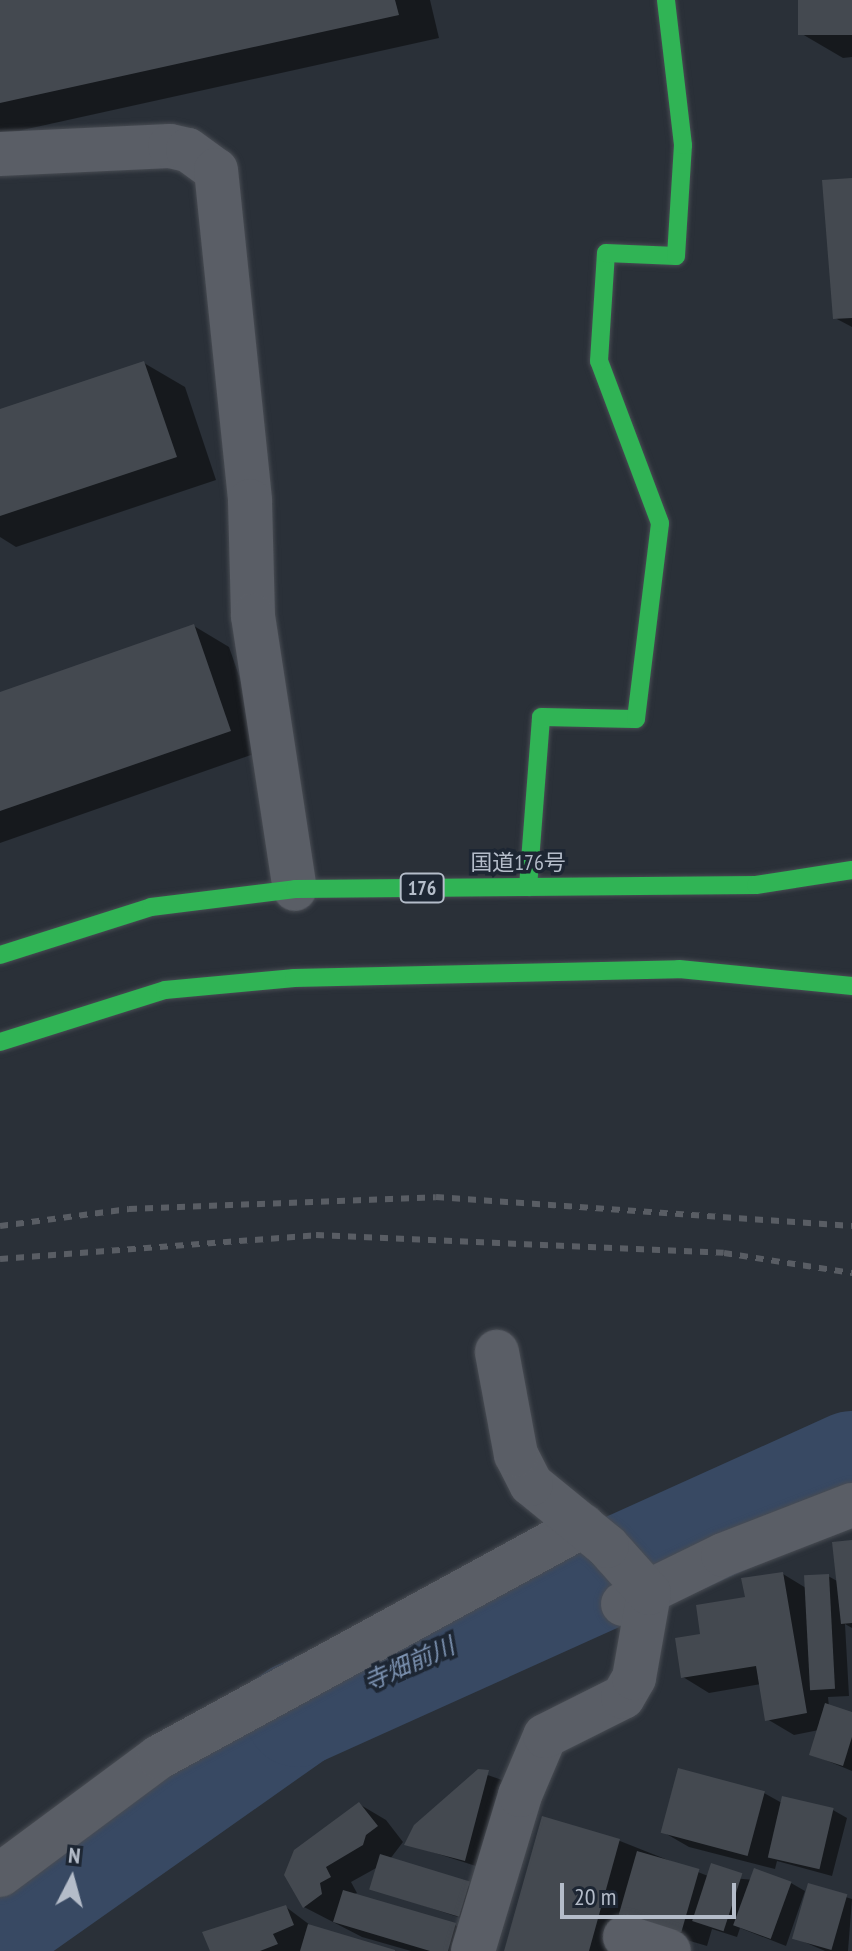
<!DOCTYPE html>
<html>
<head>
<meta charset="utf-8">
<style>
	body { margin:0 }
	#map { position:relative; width:852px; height:1951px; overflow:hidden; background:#2a3038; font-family:"PT Sans Narrow","Noto Sans JP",sans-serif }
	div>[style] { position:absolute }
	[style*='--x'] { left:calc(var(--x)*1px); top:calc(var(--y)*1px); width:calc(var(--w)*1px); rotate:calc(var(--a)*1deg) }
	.shadow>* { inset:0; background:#0007 }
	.river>* { height:106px; margin:-53px; padding:0 53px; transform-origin:53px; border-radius:53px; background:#384963 }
	.building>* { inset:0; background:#444950; transform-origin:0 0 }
	.roads { filter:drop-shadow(0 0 2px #484c53) drop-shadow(0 0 2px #484c53) }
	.street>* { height:44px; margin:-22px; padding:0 22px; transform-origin:22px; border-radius:22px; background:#5a5e66 }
	.fast>* { height:18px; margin:-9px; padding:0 9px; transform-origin:9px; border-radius:9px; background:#30b455 }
	.rail>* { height:6px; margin-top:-3px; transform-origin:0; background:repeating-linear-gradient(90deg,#595d64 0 8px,transparent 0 16px) }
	span { translate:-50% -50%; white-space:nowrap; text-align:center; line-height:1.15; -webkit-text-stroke:7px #1d2633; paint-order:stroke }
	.shield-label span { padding:2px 6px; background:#1d2633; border:2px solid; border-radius:6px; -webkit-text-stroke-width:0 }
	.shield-label { font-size:20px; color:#b4bcc9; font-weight:700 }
	.street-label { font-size:22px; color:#b4bcc9 }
	.water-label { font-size:24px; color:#7c92b1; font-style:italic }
	.north { position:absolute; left:32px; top:1839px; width:80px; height:80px; -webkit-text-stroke:6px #1d2633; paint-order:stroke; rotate:6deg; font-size:22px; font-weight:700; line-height:32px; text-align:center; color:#b4bcc9 }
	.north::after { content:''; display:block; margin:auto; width:28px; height:36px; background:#b4bcc9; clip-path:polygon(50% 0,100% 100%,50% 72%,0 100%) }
	.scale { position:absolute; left:560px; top:1883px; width:176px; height:36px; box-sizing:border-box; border:4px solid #b4bcc9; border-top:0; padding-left:10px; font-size:24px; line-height:28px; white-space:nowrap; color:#b4bcc9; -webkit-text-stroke:6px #1d2633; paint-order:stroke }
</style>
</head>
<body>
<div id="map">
	<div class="shadow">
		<i style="clip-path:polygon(0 0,430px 0,439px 38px,0 135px)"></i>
		<i style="clip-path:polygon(801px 0,852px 0,852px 57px,843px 58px,802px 34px)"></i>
		<i style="clip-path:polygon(852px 180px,852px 327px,835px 318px)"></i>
		<i style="clip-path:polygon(144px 363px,185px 387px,216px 480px,16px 547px,0 537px,0 411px)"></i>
		<i style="clip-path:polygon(194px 626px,229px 647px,265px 750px,0 843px,0 694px)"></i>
		<i style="clip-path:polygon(852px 1542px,852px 1628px,845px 1624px,849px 1696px,828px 1697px,829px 1707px,852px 1714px,852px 1771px,811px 1754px,819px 1730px,794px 1735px,767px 1719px,761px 1684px,709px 1693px,683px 1677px,702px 1635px,783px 1574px,806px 1588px,828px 1576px,839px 1582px)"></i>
		<i style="clip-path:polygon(479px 1772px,502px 1780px,479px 1867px,407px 1844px)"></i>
		<i style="clip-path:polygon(764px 1793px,782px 1803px,833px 1810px,847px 1818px,832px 1876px,777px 1861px,775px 1869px,689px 1847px,663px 1832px)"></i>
		<i style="clip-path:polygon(359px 1804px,386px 1820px,403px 1842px,390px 1859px,483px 1891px,473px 1922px,371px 1888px,378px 1867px,351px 1882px,357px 1893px,352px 1895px,455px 1925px,482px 1941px,479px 1951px,411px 1951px,362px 1937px,304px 1907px,286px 1875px)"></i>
		<i style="clip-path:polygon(544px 1819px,620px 1841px,708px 1876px,791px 1883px,805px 1891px,786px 1946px,740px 1928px,737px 1937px,712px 1929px,707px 1946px,646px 1928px,620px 1951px,506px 1951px)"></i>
		<i style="clip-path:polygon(810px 1886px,852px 1899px,848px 1951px,825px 1951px,795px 1938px)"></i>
		<i style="clip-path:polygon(286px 1907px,314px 1928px,391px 1951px,213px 1951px)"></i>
	</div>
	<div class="river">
		<i style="--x:0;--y:1924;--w:365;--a:-35.2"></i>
		<i style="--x:298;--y:1714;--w:608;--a:-24.29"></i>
	</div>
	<div class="building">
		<i style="clip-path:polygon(0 0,395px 0,399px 15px,0 103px)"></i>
		<i style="left:798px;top:0;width:54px;height:35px"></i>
		<i style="clip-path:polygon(852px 178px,852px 318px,833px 319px,822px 180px)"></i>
		<i style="clip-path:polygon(144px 361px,177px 457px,0 516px,0 409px)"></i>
		<i style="clip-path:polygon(194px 624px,231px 731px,0 811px,0 692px)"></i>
		<i style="clip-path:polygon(852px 1540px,852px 1623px,841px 1624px,832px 1542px)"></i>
		<i style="clip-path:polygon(783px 1572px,807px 1713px,765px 1721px,756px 1666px,681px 1678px,675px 1638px,700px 1634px,696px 1605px,745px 1597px,741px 1578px)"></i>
		<i style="left:829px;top:1574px;width:115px;height:25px;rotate:87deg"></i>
		<i style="clip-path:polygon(825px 1703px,852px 1712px,852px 1737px,843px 1766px,809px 1755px)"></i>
		<i style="left:678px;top:1768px;width:90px;height:67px;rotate:15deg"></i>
		<i style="clip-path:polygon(478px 1769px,489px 1770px,465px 1861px,404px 1845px,414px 1825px)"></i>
		<i style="left:782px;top:1796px;width:53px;height:63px;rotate:13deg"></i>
		<i style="clip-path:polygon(359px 1802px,378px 1826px,366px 1835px,363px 1845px,326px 1867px,331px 1877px,320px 1883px,322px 1894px,303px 1908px,284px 1875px,294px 1850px)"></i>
		<i style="clip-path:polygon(542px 1816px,620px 1839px,589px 1951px,504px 1951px)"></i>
		<i style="left:637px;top:1851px;width:65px;height:66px;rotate:16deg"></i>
		<i style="left:380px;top:1854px;width:94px;height:37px;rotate:17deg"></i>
		<i style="left:711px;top:1863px;width:33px;height:61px;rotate:18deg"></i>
		<i style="left:754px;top:1868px;width:40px;height:61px;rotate:20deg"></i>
		<i style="left:808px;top:1883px;width:41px;height:58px;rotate:16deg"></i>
		<i style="clip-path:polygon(343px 1890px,456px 1923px,448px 1951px,430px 1951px,333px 1922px)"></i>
		<i style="clip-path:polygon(286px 1905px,294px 1925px,273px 1934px,278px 1944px,260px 1951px,210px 1951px,202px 1932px)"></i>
		<i style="clip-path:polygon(308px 1924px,395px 1950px,395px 1951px,300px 1951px)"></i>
	</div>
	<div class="roads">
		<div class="street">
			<i style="--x:0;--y:154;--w:170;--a:-2.7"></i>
			<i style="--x:170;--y:146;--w:18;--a:13"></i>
			<i style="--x:188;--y:150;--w:34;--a:36"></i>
			<i style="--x:216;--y:170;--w:333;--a:84.1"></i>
			<i style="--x:250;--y:501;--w:115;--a:88.5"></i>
			<i style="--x:253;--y:616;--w:276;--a:81.3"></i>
			<i style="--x:623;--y:1604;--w:111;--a:-26.1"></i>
			<i style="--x:723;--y:1555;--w:138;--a:-21.2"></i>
			<i style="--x:0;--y:1875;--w:198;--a:-36.6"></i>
			<i style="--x:159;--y:1757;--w:483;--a:-28.6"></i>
			<i style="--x:625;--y:1937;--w:46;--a:17.7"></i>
			<i style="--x:473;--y:1951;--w:163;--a:-73.2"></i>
			<i style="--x:520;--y:1795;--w:64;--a:-67"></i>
			<i style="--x:545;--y:1736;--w:87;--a:-26.6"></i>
			<i style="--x:623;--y:1697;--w:22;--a:-60"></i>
			<i style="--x:634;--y:1678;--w:86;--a:-80"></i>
			<i style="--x:649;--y:1593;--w:63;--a:-131.8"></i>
			<i style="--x:607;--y:1546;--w:98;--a:-140.8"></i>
			<i style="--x:531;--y:1484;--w:33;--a:-117"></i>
			<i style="--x:516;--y:1455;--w:105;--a:-100.5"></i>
		</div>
		<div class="fast">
			<i style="--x:528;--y:887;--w:170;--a:-85.6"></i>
			<i style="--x:541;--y:717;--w:95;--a:1.2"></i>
			<i style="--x:636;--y:719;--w:197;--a:-83"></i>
			<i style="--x:660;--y:523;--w:173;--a:-110.6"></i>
			<i style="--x:599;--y:361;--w:108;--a:-86.3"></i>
			<i style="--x:606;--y:253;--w:70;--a:2.5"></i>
			<i style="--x:676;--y:256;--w:111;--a:-86.4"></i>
			<i style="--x:683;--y:145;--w:146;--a:-96.7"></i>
			<i style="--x:0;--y:955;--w:158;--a:-17.6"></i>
			<i style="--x:151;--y:907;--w:145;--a:-7.1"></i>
			<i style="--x:295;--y:889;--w:461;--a:-0.5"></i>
			<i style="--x:756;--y:885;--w:97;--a:-8.9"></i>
			<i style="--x:0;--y:1042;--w:173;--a:-17.5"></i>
			<i style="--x:165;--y:990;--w:130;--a:-5.3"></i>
			<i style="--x:294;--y:978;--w:385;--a:-1.3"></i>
			<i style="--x:679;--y:969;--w:174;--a:5.6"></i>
		</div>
	</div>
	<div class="rail">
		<i style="--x:0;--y:1226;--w:130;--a:-7.5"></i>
		<i style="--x:129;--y:1209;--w:307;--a:-2.2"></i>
		<i style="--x:436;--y:1197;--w:417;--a:4"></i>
		<i style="--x:0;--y:1259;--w:317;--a:-4.3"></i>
		<i style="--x:316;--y:1235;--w:408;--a:2.5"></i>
		<i style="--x:724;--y:1253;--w:130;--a:8.9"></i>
	</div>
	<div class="shield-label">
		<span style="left:422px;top:888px">176</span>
	</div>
	<div class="street-label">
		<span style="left:518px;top:863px">国道176号</span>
	</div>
	<div class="water-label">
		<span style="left:409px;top:1664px;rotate:-24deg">寺畑前川</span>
	</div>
	<div class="north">N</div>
	<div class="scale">20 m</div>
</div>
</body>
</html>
